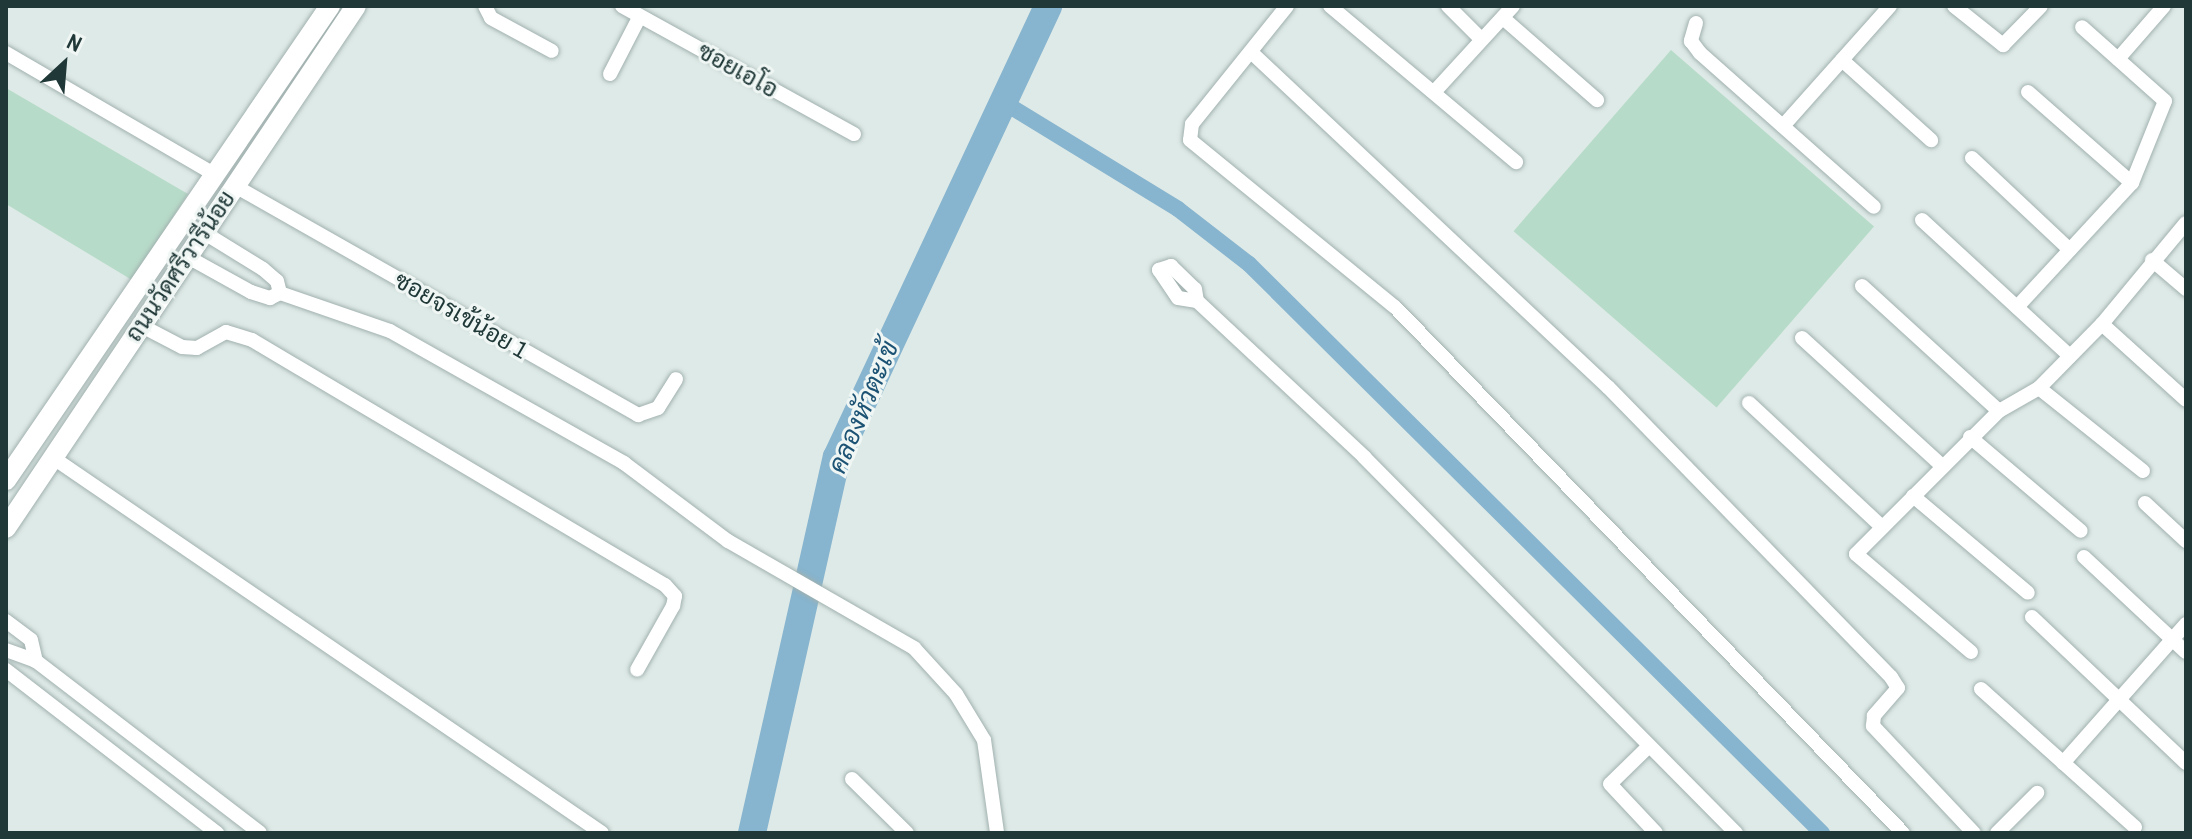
<!DOCTYPE html>
<html>
<head>
<meta charset="utf-8">
<style>
	body { margin:0 }
	#map { position:relative; width:2192px; height:839px; overflow:hidden; background:#deeae7; font-family:"Archivo Narrow",Sarabun,sans-serif }
	div>[style] { position:absolute }
	[style*='--x'] { left:calc(var(--x)*1px); top:calc(var(--y)*1px); width:calc(var(--w)*1px); rotate:calc(var(--a)*1deg) }
	.green>* { inset:0; background:#b7dbc9; transform-origin:0 0 }
	.canal>* { height:16px; margin:-8px; padding:0 8px; transform-origin:8px; border-radius:8px; background:#87b4ce }
	.river>* { height:28px; margin:-14px; padding:0 14px; transform-origin:14px; border-radius:14px; background:#87b4ce }
	.roads { filter:drop-shadow(0 0 2px #a1b1af) drop-shadow(0 0 2px #a1b1af) }
	.minor>* { height:14px; margin:-7px; padding:0 7px; transform-origin:7px; border-radius:7px; background:#fff }
	.secondary>* { height:20px; margin:-10px; padding:0 10px; transform-origin:10px; border-radius:10px; background:#fff }
	span { translate:-50% -50%; white-space:nowrap; text-align:center; line-height:1.15; -webkit-text-stroke:6px #eff6f4; paint-order:stroke }
	.street-label { font-size:24px; color:#203938 }
	.water-label { font-size:26px; color:#1c5273; font-style:italic }
	.frame { position:absolute; inset:0; border:8px solid #203938; pointer-events:none }
	.north { position:absolute; left:24px; top:24px; width:80px; height:80px; -webkit-text-stroke:6px #eff6f4; paint-order:stroke; rotate:26deg; font-size:22px; font-weight:700; line-height:32px; text-align:center; color:#203938 }
	.north::after { content:''; display:block; margin:auto; width:28px; height:36px; background:#203938; clip-path:polygon(50% 0,100% 100%,50% 72%,0 100%) }
</style>
</head>
<body>
<div id="map">
	<div class="green">
		<i style="left:1671px;top:50px;width:269px;height:240px;rotate:41deg"></i>
		<i style="clip-path:polygon(6px 88px,188px 194px,132px 280px,6px 204px)"></i>
	</div>
	<div class="canal">
		<i style="--x:1003;--y:102;--w:205;--a:31.4"></i>
		<i style="--x:1178;--y:209;--w:90;--a:37.8"></i>
		<i style="--x:1249;--y:264;--w:808;--a:44.8"></i>
	</div>
	<div class="river">
		<i style="--x:752;--y:833;--w:385;--a:-77.3"></i>
		<i style="--x:837;--y:457;--w:498;--a:-64.9"></i>
	</div>
	<div class="roads">
		<div class="minor">
			<i style="--x:485;--y:6;--w:13;--a:63"></i>
			<i style="--x:491;--y:18;--w:69;--a:28.4"></i>
			<i style="--x:622;--y:6;--w:265;--a:28.9"></i>
			<i style="--x:1287;--y:6;--w:151;--a:128.8"></i>
			<i style="--x:1192;--y:124;--w:16;--a:97"></i>
			<i style="--x:1190;--y:140;--w:264;--a:39.2"></i>
			<i style="--x:1395;--y:307;--w:731;--a:46"></i>
			<i style="--x:1330;--y:6;--w:243;--a:40"></i>
			<i style="--x:1448;--y:6;--w:47;--a:45"></i>
			<i style="--x:1954;--y:6;--w:63;--a:38.5"></i>
			<i style="--x:2003;--y:45;--w:54;--a:-45.7"></i>
			<i style="--x:1503;--y:18;--w:125;--a:41.1"></i>
			<i style="--x:1696;--y:23;--w:19;--a:106"></i>
			<i style="--x:1691;--y:41;--w:15;--a:53"></i>
			<i style="--x:1700;--y:53;--w:232;--a:41.5"></i>
			<i style="--x:1251;--y:52;--w:490;--a:43.2"></i>
			<i style="--x:1608;--y:387;--w:405;--a:45.7"></i>
			<i style="--x:1891;--y:677;--w:13;--a:58"></i>
			<i style="--x:1898;--y:688;--w:37;--a:131"></i>
			<i style="--x:1874;--y:716;--w:10;--a:96"></i>
			<i style="--x:1873;--y:726;--w:147;--a:46.7"></i>
			<i style="--x:6;--y:53;--w:243;--a:30.2"></i>
			<i style="--x:2118;--y:59;--w:70;--a:-49"></i>
			<i style="--x:1842;--y:60;--w:120;--a:42"></i>
			<i style="--x:610;--y:74;--w:65;--a:-62.7"></i>
			<i style="--x:1436;--y:90;--w:114;--a:-47.5"></i>
			<i style="--x:2028;--y:92;--w:138;--a:41.2"></i>
			<i style="--x:1783;--y:126;--w:161;--a:-48.3"></i>
			<i style="--x:1972;--y:158;--w:134;--a:43.2"></i>
			<i style="--x:235;--y:186;--w:464;--a:29.6"></i>
			<i style="--x:638;--y:415;--w:21;--a:-19"></i>
			<i style="--x:658;--y:408;--w:34;--a:-58"></i>
			<i style="--x:1922;--y:220;--w:201;--a:42.6"></i>
			<i style="--x:203;--y:232;--w:70;--a:31.7"></i>
			<i style="--x:263;--y:269;--w:18;--a:41"></i>
			<i style="--x:277;--y:281;--w:12;--a:76"></i>
			<i style="--x:186;--y:256;--w:74;--a:29"></i>
			<i style="--x:251;--y:292;--w:20;--a:18"></i>
			<i style="--x:270;--y:298;--w:11;--a:-27"></i>
			<i style="--x:280;--y:293;--w:116;--a:19.1"></i>
			<i style="--x:390;--y:331;--w:269;--a:29.4"></i>
			<i style="--x:624;--y:463;--w:130;--a:36.9"></i>
			<i style="--x:728;--y:541;--w:215;--a:29.9"></i>
			<i style="--x:914;--y:648;--w:62;--a:47.6"></i>
			<i style="--x:956;--y:694;--w:54;--a:58.7"></i>
			<i style="--x:984;--y:740;--w:94;--a:82"></i>
			<i style="--x:2152;--y:260;--w:45;--a:40.5"></i>
			<i style="--x:1862;--y:286;--w:185;--a:42.4"></i>
			<i style="--x:1197;--y:301;--w:19;--a:-171"></i>
			<i style="--x:1178;--y:298;--w:34;--a:-124"></i>
			<i style="--x:1159;--y:270;--w:13;--a:-18"></i>
			<i style="--x:1171;--y:266;--w:33;--a:44"></i>
			<i style="--x:1195;--y:289;--w:12;--a:81"></i>
			<i style="--x:1197;--y:301;--w:229;--a:43"></i>
			<i style="--x:1364;--y:457;--w:529;--a:45.31"></i>
			<i style="--x:2017;--y:307;--w:169;--a:-47.2"></i>
			<i style="--x:2132;--y:183;--w:88;--a:-68.1"></i>
			<i style="--x:2165;--y:101;--w:111;--a:-138.3"></i>
			<i style="--x:2102;--y:324;--w:113;--a:42.1"></i>
			<i style="--x:140;--y:325;--w:47;--a:27.6"></i>
			<i style="--x:182;--y:347;--w:15;--a:4"></i>
			<i style="--x:197;--y:348;--w:33;--a:-29"></i>
			<i style="--x:226;--y:332;--w:27;--a:17"></i>
			<i style="--x:252;--y:340;--w:480;--a:30.7"></i>
			<i style="--x:665;--y:585;--w:15;--a:48"></i>
			<i style="--x:675;--y:596;--w:10;--a:101"></i>
			<i style="--x:673;--y:606;--w:73;--a:119.4"></i>
			<i style="--x:1802;--y:338;--w:190;--a:42.4"></i>
			<i style="--x:2039;--y:388;--w:133;--a:38.6"></i>
			<i style="--x:1749;--y:403;--w:182;--a:43"></i>
			<i style="--x:1970;--y:437;--w:145;--a:40.3"></i>
			<i style="--x:52;--y:457;--w:666;--a:34.36"></i>
			<i style="--x:1913;--y:496;--w:150;--a:40.1"></i>
			<i style="--x:2145;--y:503;--w:56;--a:42.8"></i>
			<i style="--x:2084;--y:557;--w:139;--a:43"></i>
			<i style="--x:2032;--y:617;--w:212;--a:43.5"></i>
			<i style="--x:6;--y:621;--w:31;--a:37"></i>
			<i style="--x:31;--y:640;--w:22;--a:77"></i>
			<i style="--x:6;--y:650;--w:32;--a:20"></i>
			<i style="--x:36;--y:661;--w:282;--a:37.5"></i>
			<i style="--x:1971;--y:652;--w:151;--a:-139.6"></i>
			<i style="--x:1856;--y:554;--w:202;--a:-45"></i>
			<i style="--x:1999;--y:411;--w:46;--a:-29.9"></i>
			<i style="--x:2039;--y:388;--w:90;--a:-45.5"></i>
			<i style="--x:2102;--y:324;--w:131;--a:-50.3"></i>
			<i style="--x:6;--y:670;--w:267;--a:37.7"></i>
			<i style="--x:1981;--y:689;--w:207;--a:41.9"></i>
			<i style="--x:1649;--y:746;--w:54;--a:135.7"></i>
			<i style="--x:1610;--y:784;--w:67;--a:46.8"></i>
			<i style="--x:2063;--y:763;--w:186;--a:-48.5"></i>
			<i style="--x:852;--y:779;--w:77;--a:44.5"></i>
			<i style="--x:1997;--y:833;--w:57;--a:-45"></i>
		</div>
		<div class="secondary">
			<i style="--x:6;--y:480;--w:574;--a:-55.65"></i>
			<i style="--x:6;--y:528;--w:628;--a:-56.16"></i>
		</div>
	</div>
	<div class="street-label">
		<span style="left:738px;top:70px;rotate:29deg">ซอยเอโอ</span>
		<span style="left:180px;top:266px;rotate:-56deg">ถนนวัดศรีวารีน้อย</span>
		<span style="left:461px;top:315px;rotate:30deg">ซอยจรเข้น้อย 1</span>
	</div>
	<div class="water-label">
		<span style="left:863px;top:407px;rotate:-67deg">คลองหัวตะเข้</span>
	</div>
	<div class="frame"></div>
	<div class="north">N</div>
</div>
</body>
</html>
